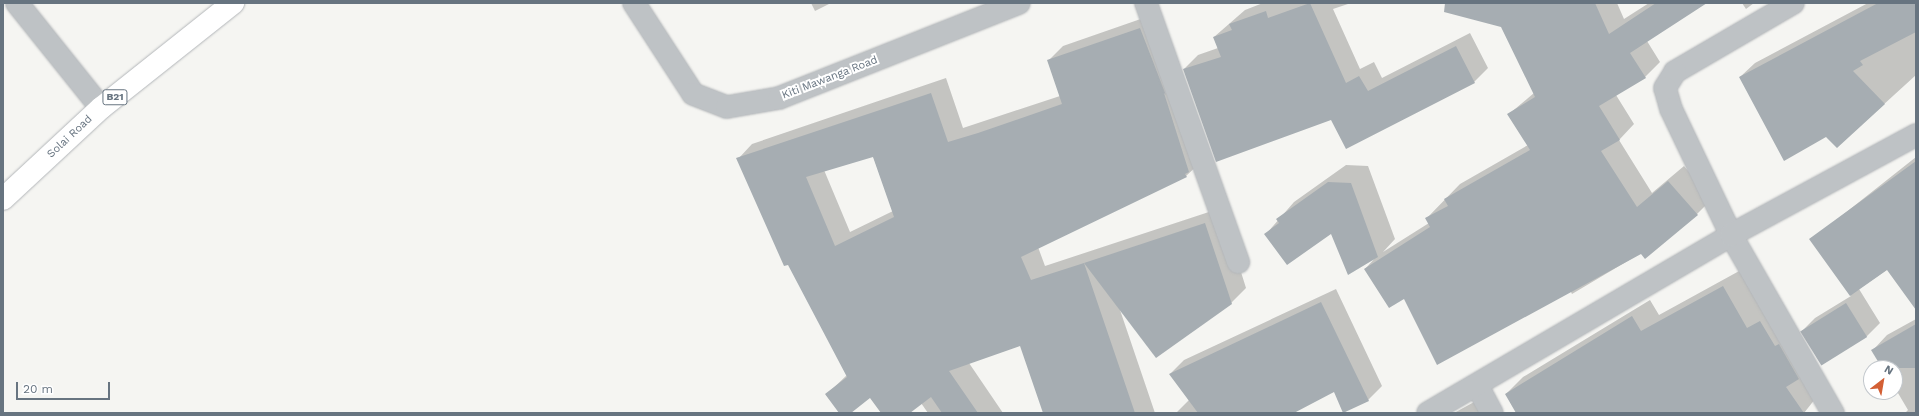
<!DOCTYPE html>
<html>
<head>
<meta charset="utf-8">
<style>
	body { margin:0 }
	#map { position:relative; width:1919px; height:416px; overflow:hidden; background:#f5f5f2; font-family:"Work Sans",sans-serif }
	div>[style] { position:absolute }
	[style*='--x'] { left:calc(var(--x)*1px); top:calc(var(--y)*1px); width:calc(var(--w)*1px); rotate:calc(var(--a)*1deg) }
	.shadow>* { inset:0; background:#0003 }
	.building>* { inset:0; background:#a6adb2; transform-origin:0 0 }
	.roads { filter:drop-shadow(0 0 1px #b3b6b9) drop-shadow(0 0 1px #b3b6b9) }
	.minor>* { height:22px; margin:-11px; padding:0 11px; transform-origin:11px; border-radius:11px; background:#bec2c5 }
	.highway>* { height:22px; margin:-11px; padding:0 11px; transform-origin:11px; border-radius:11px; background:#fff }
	span { translate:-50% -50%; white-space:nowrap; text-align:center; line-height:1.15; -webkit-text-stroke:4px #fff; paint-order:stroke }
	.shield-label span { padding:1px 3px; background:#fff; border:1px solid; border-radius:3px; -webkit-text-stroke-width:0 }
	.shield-label { font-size:10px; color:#677480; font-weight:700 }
	.street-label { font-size:11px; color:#677480 }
	.frame { position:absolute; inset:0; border:4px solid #677480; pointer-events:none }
	.north { position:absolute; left:1863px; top:360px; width:40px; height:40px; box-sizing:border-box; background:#fff; border:1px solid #c2c7cc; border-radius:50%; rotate:31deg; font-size:11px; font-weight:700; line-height:16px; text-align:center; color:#677480 }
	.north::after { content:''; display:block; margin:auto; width:14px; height:18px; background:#d35f34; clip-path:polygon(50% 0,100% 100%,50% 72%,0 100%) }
	.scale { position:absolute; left:16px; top:382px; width:94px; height:18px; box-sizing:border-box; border:2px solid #677480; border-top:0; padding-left:5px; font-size:12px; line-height:14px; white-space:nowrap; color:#677480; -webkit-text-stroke:3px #fff; paint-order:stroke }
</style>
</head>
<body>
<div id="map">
	<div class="shadow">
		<i style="clip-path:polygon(811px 3px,831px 3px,815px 11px)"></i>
		<i style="clip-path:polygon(1263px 3px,1351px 3px,1333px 9px,1360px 69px,1374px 62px,1382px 78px,1470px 33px,1488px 68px,1474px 82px,1332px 118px,1184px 69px,1198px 55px,1218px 48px,1214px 37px,1245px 10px)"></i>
		<i style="clip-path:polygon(1467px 3px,1617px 3px,1624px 19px,1649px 3px,1705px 3px,1647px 41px,1660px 62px,1645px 77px,1616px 95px,1634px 124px,1619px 140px,1652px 193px,1684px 166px,1712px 199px,1697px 214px,1641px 253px,1572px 294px,1570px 290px,1365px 269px,1376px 257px,1332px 232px,1266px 234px,1294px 202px,1346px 165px,1368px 166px,1395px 239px,1383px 252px,1429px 223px,1426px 219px,1460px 184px,1528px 145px,1509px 114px,1534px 93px,1502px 26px)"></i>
		<i style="clip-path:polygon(1742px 3px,1754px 3px,1746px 9px)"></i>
		<i style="clip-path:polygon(1868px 3px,1916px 3px,1916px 75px,1837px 147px,1827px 135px,1740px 77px,1755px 63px)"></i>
		<i style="clip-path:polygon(evenodd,1155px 14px,1201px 162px,1186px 176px,1038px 247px,1045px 266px,1221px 208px,1246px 288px,1231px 303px,1119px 307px,1155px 413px,1044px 413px,1021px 345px,969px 363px,1003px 413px,928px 413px,921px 403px,909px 413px,882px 413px,870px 397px,850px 413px,841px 413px,826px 395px,847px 375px,738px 159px,752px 144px,946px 78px,963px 128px,1060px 96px,1048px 61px,1063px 46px,1155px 14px,873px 156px,893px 211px,850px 232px,824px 170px,873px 156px)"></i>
		<i style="clip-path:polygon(1916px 157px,1916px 308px,1888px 269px,1859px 289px,1880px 323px,1867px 336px,1802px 331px,1815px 318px,1851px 296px,1811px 240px)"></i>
		<i style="clip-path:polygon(1741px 270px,1819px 394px,1804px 413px,1518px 413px,1506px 394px,1523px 377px,1650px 300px,1659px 315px)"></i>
		<i style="clip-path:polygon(1336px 289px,1382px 386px,1368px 400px,1334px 391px,1292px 413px,1176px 413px,1189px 400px,1170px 374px,1184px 360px)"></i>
		<i style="clip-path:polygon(1916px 319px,1916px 413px,1905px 413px,1908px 410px,1895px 388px,1895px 368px,1883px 368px,1873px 350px,1887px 335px)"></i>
		<i style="clip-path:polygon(1474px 402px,1482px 413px,1454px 413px)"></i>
	</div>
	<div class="building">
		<i style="clip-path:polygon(1310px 3px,1346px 83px,1359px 76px,1368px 91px,1456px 46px,1475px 83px,1346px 149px,1331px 120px,1216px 162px,1183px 69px,1221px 57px,1213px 37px,1232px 30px,1229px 24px,1266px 11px,1268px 18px)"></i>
		<i style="clip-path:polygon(1445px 3px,1595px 3px,1609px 34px,1656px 3px,1707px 3px,1630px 53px,1646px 78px,1599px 106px,1620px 140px,1601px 151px,1637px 207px,1668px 181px,1698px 215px,1645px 259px,1641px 254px,1437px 365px,1404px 299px,1389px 308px,1364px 269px,1430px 227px,1425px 218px,1448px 206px,1444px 199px,1530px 150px,1507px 114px,1535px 97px,1501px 27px,1444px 12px)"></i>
		<i style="clip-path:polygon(1878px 3px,1916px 3px,1916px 32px,1860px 61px,1863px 65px,1853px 71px,1885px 104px,1837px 148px,1826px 137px,1784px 161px,1739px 77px)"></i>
		<i style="clip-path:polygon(evenodd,1140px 28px,1166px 95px,1164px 93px,1189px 172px,1185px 174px,1187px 177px,1021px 257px,1031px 280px,1084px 263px,1135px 413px,1043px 413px,1020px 346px,949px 371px,978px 413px,942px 413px,931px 397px,910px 413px,881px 413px,870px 398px,851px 413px,839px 413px,825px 394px,847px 377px,788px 265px,784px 266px,736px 158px,931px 93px,948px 142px,978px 133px,1062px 104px,1047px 60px,1140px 28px,873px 157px,894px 217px,835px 246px,806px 177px,873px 157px)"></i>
		<i style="clip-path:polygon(1916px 161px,1916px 310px,1887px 270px,1850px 296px,1809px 239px)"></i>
		<i style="clip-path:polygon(1328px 182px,1351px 183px,1378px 257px,1348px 275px,1331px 234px,1287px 265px,1264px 234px,1279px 223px,1276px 219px)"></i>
		<i style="clip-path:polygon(1205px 223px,1232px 304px,1156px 358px,1084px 263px)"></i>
		<i style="clip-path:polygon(1723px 286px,1747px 328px,1760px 321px,1775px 346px,1779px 344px,1799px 379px,1786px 387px,1804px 413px,1516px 413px,1505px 394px,1632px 316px,1641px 331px)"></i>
		<i style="clip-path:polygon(1321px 302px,1369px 401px,1343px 413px,1334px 392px,1294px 413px,1198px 413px,1169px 374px)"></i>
		<i style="left:1846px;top:303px;width:40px;height:54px;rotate:58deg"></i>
		<i style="clip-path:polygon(1916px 324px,1916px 368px,1882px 368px,1871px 350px)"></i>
	</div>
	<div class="roads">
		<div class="minor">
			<i style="--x:17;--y:3;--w:134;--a:51.3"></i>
			<i style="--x:634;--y:3;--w:108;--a:57"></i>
			<i style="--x:693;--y:94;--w:36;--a:21"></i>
			<i style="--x:727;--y:107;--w:53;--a:-9.8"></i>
			<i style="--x:779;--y:98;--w:258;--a:-21.6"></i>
			<i style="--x:1146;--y:3;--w:275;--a:70.4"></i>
			<i style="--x:1793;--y:3;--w:137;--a:149.7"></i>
			<i style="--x:1675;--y:72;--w:19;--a:122"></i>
			<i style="--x:1665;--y:88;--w:22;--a:74"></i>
			<i style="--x:1671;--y:109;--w:140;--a:64.5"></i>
			<i style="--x:1731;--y:235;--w:205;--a:60.2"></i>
			<i style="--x:1478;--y:387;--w:30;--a:62"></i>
			<i style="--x:1428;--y:413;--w:351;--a:-30.4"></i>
			<i style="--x:1731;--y:235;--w:210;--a:-28.4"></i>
		</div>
		<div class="highway">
			<i style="--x:3;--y:199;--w:134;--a:-42.9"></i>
			<i style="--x:101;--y:108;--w:169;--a:-38.5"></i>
		</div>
	</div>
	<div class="shield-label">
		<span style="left:115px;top:97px">B21</span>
	</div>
	<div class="street-label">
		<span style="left:830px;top:78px;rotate:-21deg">Kiti Mawanga Road</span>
		<span style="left:70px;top:137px;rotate:-43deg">Solai Road</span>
	</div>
	<div class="frame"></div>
	<div class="north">N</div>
	<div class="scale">20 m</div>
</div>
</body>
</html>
